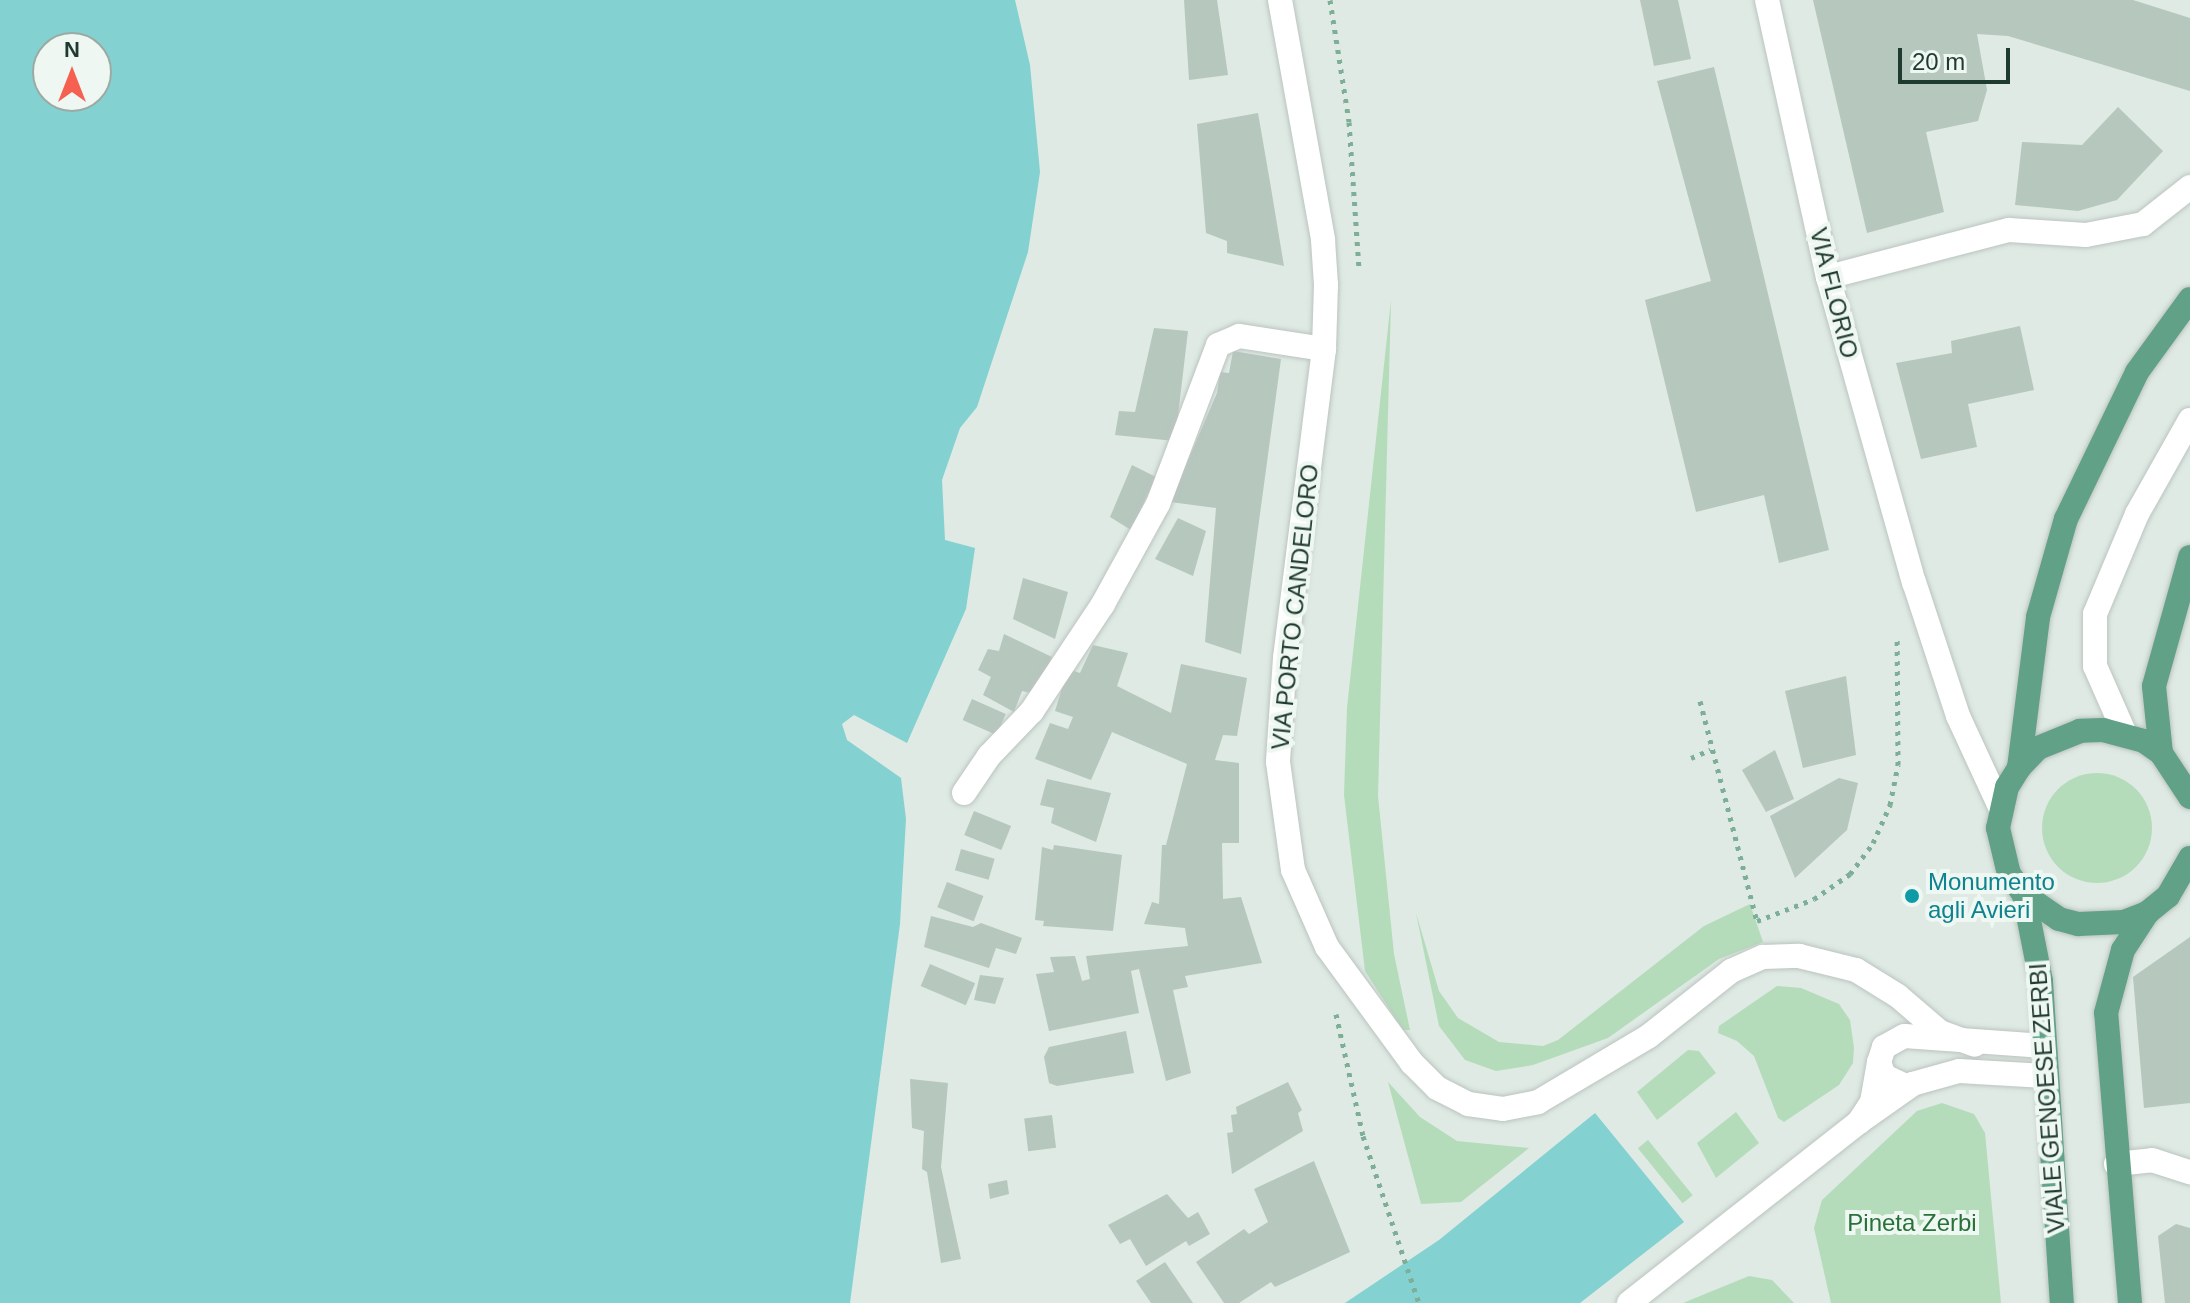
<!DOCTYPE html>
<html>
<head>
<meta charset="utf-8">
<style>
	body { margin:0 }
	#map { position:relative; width:2190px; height:1303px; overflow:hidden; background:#deeae3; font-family:Arial,sans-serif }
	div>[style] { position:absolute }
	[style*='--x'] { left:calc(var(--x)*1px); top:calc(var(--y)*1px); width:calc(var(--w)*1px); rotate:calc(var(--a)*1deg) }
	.green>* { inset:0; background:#b5dcba; transform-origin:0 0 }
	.round { border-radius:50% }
	.water>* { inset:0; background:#83d1d1 }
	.building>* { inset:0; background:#b6c7be; transform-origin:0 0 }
	.path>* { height:5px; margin-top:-2.5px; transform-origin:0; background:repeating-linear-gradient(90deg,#7dae97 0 4px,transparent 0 10px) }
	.roads { filter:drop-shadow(0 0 2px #bcc4c0) drop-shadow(0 0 2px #bcc4c0) }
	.minor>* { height:24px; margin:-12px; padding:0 12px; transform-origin:12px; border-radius:12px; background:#fff }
	.major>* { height:24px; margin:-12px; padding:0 12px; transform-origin:12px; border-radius:12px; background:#61a187 }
	.dots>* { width:22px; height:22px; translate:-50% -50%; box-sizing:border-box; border:4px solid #eef7f1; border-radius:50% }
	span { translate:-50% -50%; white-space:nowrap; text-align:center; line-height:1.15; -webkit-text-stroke:8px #eef7f1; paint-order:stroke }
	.street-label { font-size:24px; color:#1f3a2e }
	.culture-label { font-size:24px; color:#0d838f }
	.left { translate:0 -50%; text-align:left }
	.park-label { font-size:24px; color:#29713a }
	.north { position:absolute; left:32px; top:32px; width:80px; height:80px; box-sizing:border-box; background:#eef7f1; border:2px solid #9baba3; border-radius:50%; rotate:0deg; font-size:22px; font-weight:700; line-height:32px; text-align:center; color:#1f3a2e }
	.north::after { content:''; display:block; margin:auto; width:28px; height:36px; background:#f56050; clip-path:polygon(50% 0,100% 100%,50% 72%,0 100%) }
	.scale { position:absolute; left:1898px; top:48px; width:112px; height:36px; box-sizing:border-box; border:4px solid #1f3a2e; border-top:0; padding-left:10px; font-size:24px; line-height:28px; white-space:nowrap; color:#1f3a2e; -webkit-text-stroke:6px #eef7f1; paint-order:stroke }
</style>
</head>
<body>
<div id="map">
	<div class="green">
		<i style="clip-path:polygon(1391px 300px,1378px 796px,1394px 954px,1410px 1030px,1403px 1030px,1365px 971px,1344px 795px,1347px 708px)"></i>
		<i class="round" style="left:2042px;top:773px;width:110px;height:110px"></i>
		<i style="clip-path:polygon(1750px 904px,1763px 942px,1719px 959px,1608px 1038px,1533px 1065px,1496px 1071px,1465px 1060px,1439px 1026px,1416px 913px,1439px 991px,1458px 1018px,1499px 1042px,1543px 1046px,1558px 1040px,1704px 926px)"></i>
		<i style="clip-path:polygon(1777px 986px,1801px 988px,1839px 1004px,1850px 1020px,1854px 1048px,1853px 1063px,1839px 1085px,1784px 1122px,1778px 1118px,1754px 1056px,1737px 1041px,1718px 1033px,1719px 1026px)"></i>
		<i style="clip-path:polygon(1688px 1050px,1699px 1051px,1716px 1073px,1657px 1120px,1637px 1092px)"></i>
		<i style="clip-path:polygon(1388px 1082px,1420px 1117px,1457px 1141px,1529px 1148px,1461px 1202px,1421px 1204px)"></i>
		<i style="clip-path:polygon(1942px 1103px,1974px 1114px,1985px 1133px,2001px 1303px,1831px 1303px,1814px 1228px,1822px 1200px,1917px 1111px)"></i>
		<i style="clip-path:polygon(1736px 1112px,1759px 1143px,1716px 1178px,1697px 1143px)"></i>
		<i style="left:1648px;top:1140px;width:71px;height:13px;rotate:51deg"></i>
		<i style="clip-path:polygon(1749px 1276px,1772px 1280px,1794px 1303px,1683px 1303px)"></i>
	</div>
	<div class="water">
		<i style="clip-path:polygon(evenodd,0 0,1015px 0,1030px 65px,1040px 172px,1028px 252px,977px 407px,960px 428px,942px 480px,945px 540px,975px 548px,966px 609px,907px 743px,854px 715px,842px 724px,847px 740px,901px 778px,906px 819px,900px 924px,850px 1303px,0 1303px,0 0,96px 48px,96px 96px,48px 96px,48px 48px,96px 48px)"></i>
		<i style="clip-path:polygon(1595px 1113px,1684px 1222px,1580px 1303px,1345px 1303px,1439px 1240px)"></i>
	</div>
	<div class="building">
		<i style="clip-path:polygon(1184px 0,1217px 0,1228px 75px,1189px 80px)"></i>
		<i style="clip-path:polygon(1640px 0,1678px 0,1691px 59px,1654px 66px)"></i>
		<i style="clip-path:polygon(1813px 0,2133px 0,2190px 18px,2190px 91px,2008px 36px,1977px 34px,1987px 90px,1978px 121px,1926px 132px,1944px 212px,1867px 233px)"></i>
		<i style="clip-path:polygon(1714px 67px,1829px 550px,1779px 563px,1764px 495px,1696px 512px,1645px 300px,1711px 281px,1657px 81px)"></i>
		<i style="clip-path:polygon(2118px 107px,2163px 151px,2117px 200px,2078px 211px,2015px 205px,2022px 142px,2082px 145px)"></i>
		<i style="clip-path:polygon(1258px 113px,1270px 182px,1284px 266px,1227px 253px,1227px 241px,1206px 233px,1197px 124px)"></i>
		<i style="clip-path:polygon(2020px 326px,2034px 390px,1968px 404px,1977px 447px,1921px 459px,1896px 363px,1952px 353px,1951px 341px)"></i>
		<i style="clip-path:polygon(1154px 328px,1188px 331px,1175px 441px,1115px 435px,1119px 411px,1135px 412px)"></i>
		<i style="clip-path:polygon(1233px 351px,1281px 359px,1241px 654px,1205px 642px,1216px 508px,1170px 502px,1217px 393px,1220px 372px,1229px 373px)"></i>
		<i style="clip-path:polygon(1132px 465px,1156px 477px,1131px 530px,1110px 517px)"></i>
		<i style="clip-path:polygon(1178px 518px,1206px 531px,1193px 576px,1155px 559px)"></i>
		<i style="clip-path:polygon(1023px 578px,1068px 592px,1055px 639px,1013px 619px)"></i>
		<i style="clip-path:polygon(1004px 634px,1052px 657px,1036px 694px,1022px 691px,1014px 712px,983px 695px,991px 677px,978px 670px,988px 649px,999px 651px)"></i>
		<i style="clip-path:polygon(1093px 645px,1128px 653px,1117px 686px,1171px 713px,1181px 664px,1247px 678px,1237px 736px,1223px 735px,1215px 760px,1239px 763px,1239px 843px,1222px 843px,1223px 899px,1241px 897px,1262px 963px,1185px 976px,1188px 987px,1173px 990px,1191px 1073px,1166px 1081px,1139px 969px,1131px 971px,1139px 1013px,1049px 1031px,1036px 974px,1054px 972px,1050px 957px,1075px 956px,1082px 981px,1090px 979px,1086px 956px,1188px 946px,1185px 928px,1144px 924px,1152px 902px,1159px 904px,1162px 845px,1166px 845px,1187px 764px,1112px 732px,1091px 780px,1035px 759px,1050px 723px,1068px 729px,1073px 717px,1055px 711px,1068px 669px,1080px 673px)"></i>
		<i style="clip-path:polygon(1846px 676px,1856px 755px,1803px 768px,1785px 691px)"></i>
		<i style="left:972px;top:699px;width:37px;height:23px;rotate:24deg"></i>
		<i style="clip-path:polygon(1775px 750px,1794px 799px,1766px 812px,1742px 770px)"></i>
		<i style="clip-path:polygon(1839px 778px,1858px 783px,1847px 830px,1795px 878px,1770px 816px)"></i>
		<i style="clip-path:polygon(1047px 779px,1111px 793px,1096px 842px,1051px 823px,1054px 808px,1040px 805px)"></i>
		<i style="left:974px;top:811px;width:40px;height:26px;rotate:22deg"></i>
		<i style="clip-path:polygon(1054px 845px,1122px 855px,1113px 931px,1043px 926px,1044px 921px,1035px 920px,1042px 847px,1053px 850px)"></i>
		<i style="left:961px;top:849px;width:35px;height:22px;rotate:16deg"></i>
		<i style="left:947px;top:882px;width:39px;height:27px;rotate:21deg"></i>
		<i style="clip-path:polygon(931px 916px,973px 927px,981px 923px,1022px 938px,1016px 954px,996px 948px,989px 968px,924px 947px)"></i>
		<i style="clip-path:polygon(2190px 937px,2190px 1103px,2144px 1108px,2133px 977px)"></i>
		<i style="left:930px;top:964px;width:49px;height:24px;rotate:23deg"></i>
		<i style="clip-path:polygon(980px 975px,1004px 978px,995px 1004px,974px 1000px)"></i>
		<i style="clip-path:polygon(1126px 1031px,1134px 1073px,1057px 1086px,1049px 1083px,1044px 1057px,1049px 1047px)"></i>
		<i style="clip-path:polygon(910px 1079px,948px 1083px,941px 1167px,961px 1259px,941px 1263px,927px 1172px,922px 1169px,924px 1131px,912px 1128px)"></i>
		<i style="clip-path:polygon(1288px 1082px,1302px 1110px,1298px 1113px,1303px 1131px,1232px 1174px,1227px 1133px,1233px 1132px,1231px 1115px,1237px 1114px,1236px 1107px)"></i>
		<i style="left:1052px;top:1115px;width:33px;height:28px;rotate:83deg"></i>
		<i style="clip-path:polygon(1314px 1161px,1350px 1252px,1275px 1287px,1271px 1282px,1239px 1303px,1224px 1303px,1196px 1262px,1244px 1229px,1249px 1234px,1268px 1222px,1254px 1189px)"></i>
		<i style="clip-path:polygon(1007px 1180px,1009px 1194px,990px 1199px,988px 1184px)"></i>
		<i style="clip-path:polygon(1167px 1194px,1188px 1218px,1198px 1212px,1210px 1234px,1189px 1246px,1186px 1241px,1146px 1266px,1130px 1239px,1120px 1244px,1108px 1225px)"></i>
		<i style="clip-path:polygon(2176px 1224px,2190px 1228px,2190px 1303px,2165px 1303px,2158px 1236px)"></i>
		<i style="clip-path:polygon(1165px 1262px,1193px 1303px,1151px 1303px,1136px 1281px)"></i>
	</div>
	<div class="path">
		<i style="--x:1330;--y:0;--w:123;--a:81.1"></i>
		<i style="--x:1349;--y:122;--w:147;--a:86.1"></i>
		<i style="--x:1700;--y:701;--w:227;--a:75.5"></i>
		<i style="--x:1691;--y:758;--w:21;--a:-23"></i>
		<i style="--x:1757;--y:921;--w:61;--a:-21.1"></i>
		<i style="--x:1814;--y:899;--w:44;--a:-34.8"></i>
		<i style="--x:1850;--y:874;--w:39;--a:-53"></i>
		<i style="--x:1873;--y:843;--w:42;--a:-65.9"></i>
		<i style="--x:1890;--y:805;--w:41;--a:-78.7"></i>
		<i style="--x:1898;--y:765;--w:129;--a:-90.4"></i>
		<i style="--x:1336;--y:1014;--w:125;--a:77.5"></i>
		<i style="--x:1363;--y:1136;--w:176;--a:71.5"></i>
	</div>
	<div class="roads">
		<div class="minor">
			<i style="--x:1280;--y:0;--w:244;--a:79.8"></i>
			<i style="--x:1323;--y:240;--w:45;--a:86.2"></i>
			<i style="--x:1326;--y:285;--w:64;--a:91.8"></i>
			<i style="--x:1324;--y:349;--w:311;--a:97.2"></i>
			<i style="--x:1285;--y:658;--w:104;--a:93.9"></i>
			<i style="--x:1278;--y:762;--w:109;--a:82.1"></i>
			<i style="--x:1293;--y:870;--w:84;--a:66.2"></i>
			<i style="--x:1327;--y:947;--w:144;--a:53.8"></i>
			<i style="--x:1412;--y:1063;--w:35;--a:45"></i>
			<i style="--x:1437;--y:1088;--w:35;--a:27"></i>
			<i style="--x:1468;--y:1104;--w:35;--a:8"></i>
			<i style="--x:1503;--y:1109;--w:36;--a:-11"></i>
			<i style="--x:1538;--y:1102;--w:129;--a:-30.7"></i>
			<i style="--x:1649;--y:1036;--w:105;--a:-38.4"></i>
			<i style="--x:1731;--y:971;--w:35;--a:-24"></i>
			<i style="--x:1763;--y:957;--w:36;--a:-2"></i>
			<i style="--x:1799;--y:956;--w:59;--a:13.8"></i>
			<i style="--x:1856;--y:970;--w:49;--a:31.8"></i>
			<i style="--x:1898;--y:996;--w:55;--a:40.6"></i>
			<i style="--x:1940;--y:1032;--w:37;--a:20"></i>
			<i style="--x:1767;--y:0;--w:284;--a:77.6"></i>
			<i style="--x:1828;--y:277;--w:317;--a:74.3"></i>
			<i style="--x:1914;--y:582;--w:141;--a:71.8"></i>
			<i style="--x:1958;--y:716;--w:100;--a:65.2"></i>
			<i style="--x:1828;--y:277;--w:187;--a:-14.6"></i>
			<i style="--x:2009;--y:230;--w:77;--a:3.7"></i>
			<i style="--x:2086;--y:235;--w:58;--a:-10.9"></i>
			<i style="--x:2143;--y:224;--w:60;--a:-38.2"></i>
			<i style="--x:2125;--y:734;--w:74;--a:-113.8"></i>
			<i style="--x:2095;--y:666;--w:52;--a:-90"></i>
			<i style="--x:2095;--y:614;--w:108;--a:-67.2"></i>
			<i style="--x:2137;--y:514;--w:108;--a:-60.6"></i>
			<i style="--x:964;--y:793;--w:45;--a:-56"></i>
			<i style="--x:989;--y:756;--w:62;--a:-46.3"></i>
			<i style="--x:1032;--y:711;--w:128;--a:-56.4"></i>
			<i style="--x:1103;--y:604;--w:114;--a:-61.2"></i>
			<i style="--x:1158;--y:504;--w:170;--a:-69.3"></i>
			<i style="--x:1218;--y:345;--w:23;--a:-23"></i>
			<i style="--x:1239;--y:336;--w:86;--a:8.7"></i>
			<i style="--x:2044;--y:1046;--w:140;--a:-175.9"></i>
			<i style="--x:1904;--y:1036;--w:23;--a:151"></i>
			<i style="--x:1884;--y:1047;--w:16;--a:108"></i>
			<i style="--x:1879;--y:1062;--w:15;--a:70"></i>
			<i style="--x:1884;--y:1076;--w:23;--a:25"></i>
			<i style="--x:1905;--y:1086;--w:56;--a:-15.5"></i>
			<i style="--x:1959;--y:1071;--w:86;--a:3.3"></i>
			<i style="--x:1879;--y:1062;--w:41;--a:99.9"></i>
			<i style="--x:1872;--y:1102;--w:24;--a:123"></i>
			<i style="--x:1859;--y:1122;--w:66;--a:-35.1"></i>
			<i style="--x:2116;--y:1164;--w:36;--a:-6"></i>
			<i style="--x:2152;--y:1160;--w:40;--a:18"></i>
			<i style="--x:1629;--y:1303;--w:293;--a:-38.2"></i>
		</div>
		<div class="major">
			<i style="--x:2161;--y:753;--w:67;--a:-96"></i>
			<i style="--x:2154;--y:686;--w:134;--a:-74.4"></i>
			<i style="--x:2019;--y:768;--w:152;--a:-82.8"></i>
			<i style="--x:2038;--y:617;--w:102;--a:-74.1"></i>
			<i style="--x:2066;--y:519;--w:163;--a:-64.2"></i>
			<i style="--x:2137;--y:372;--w:90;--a:-54"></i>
			<i style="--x:2190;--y:797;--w:53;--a:-123.4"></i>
			<i style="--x:2161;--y:753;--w:21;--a:-145"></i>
			<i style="--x:2144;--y:741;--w:42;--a:-165"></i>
			<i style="--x:2103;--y:730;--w:23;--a:178"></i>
			<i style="--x:2080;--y:731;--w:45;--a:158"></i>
			<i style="--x:2038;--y:748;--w:28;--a:134"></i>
			<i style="--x:2019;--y:768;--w:22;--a:122"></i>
			<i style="--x:2007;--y:787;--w:42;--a:102.4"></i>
			<i style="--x:1998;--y:828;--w:47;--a:76.6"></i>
			<i style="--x:2009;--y:874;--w:26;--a:54"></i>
			<i style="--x:2024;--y:895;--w:42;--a:34.4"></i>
			<i style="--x:2059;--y:919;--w:20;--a:15"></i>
			<i style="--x:2078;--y:924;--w:46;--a:-2.5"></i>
			<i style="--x:2124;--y:922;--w:25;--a:-21"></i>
			<i style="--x:2147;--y:913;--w:27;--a:-39"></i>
			<i style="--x:2168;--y:896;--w:44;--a:-59.9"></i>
			<i style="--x:2024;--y:895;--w:88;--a:78.8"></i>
			<i style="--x:2041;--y:981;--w:323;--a:86.3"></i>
			<i style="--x:2130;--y:1303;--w:291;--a:-94.7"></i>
			<i style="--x:2106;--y:1013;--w:65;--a:-74.9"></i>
			<i style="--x:2123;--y:950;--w:44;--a:-57"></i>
		</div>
	</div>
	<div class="dots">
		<i style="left:1912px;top:896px;background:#0f9aa8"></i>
	</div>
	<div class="street-label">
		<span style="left:1834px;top:293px;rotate:76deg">VIA FLORIO</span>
		<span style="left:1295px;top:607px;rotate:-84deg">VIA PORTO CANDELORO</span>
		<span style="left:2047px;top:1098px;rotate:-94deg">VIALE GENOESE ZERBI</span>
	</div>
	<div class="culture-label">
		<span class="left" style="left:1928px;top:896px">Monumento<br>agli Avieri</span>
	</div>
	<div class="park-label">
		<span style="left:1912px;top:1223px">Pineta Zerbi</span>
	</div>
	<div class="north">N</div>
	<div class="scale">20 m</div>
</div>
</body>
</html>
